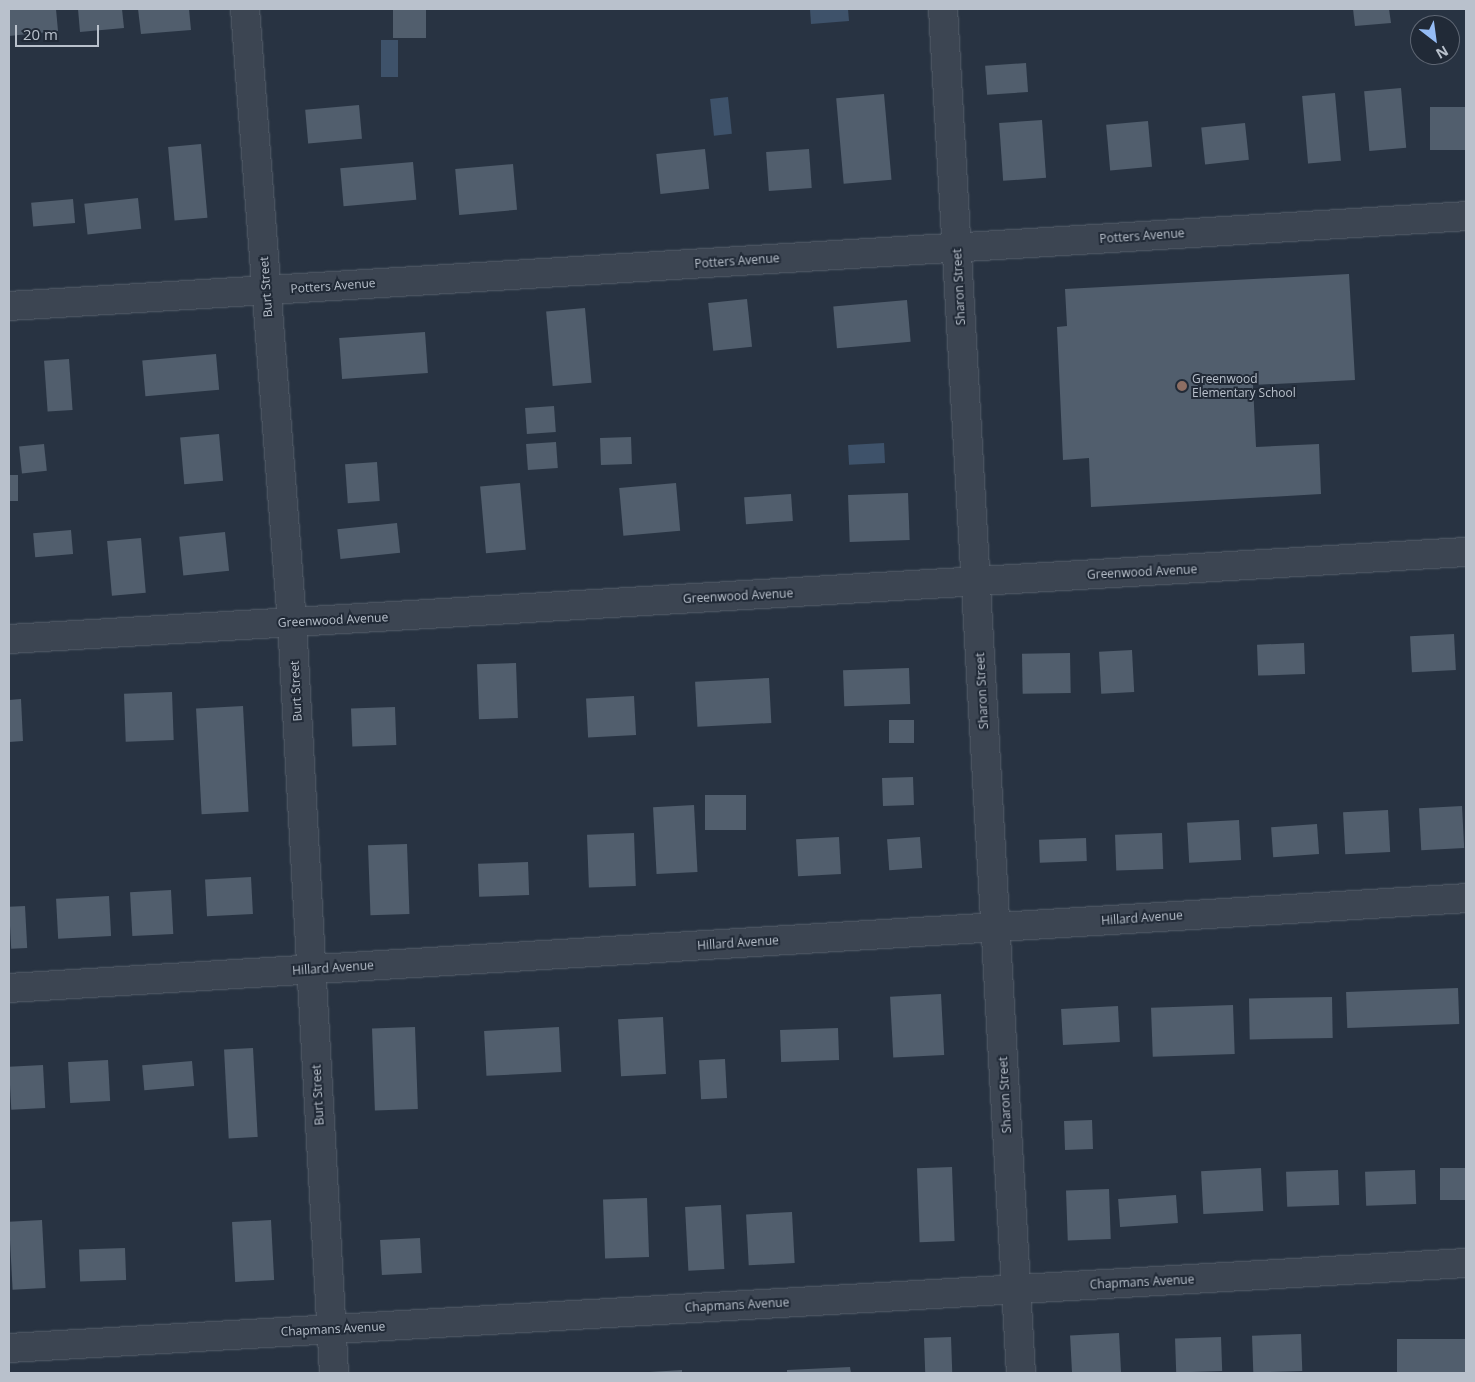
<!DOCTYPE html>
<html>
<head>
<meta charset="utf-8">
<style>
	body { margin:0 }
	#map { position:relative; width:1475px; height:1382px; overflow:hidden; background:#283342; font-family:"Open Sans",sans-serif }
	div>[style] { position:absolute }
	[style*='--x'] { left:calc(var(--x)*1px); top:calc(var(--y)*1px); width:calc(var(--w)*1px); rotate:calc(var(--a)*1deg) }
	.water>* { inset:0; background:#3e526a; transform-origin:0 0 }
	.building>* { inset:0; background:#515e6d; transform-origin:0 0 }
	.roads { filter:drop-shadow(0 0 1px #5a636f) drop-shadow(0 0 1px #5a636f) }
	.street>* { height:28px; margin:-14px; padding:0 14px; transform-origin:14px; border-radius:14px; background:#3c4552 }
	.dots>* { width:14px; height:14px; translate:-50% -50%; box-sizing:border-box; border:2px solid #212a37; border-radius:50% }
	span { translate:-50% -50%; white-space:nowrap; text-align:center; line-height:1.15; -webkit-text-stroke:4px #212a37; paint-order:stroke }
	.street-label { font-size:12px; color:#b9c1cc }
	.poi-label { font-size:12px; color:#b9c1cc }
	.left { translate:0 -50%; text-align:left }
	.frame { position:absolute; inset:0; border:10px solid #b9c1cc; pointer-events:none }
	.north { position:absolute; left:1410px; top:15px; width:50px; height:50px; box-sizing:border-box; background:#212a37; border:1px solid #5e6673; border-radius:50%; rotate:150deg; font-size:14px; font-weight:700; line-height:20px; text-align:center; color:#b9c1cc }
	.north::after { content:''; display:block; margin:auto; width:18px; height:22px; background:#95bcf5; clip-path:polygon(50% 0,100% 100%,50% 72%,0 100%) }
	.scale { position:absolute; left:15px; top:25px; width:84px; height:22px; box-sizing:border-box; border:2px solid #b9c1cc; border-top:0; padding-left:6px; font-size:15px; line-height:18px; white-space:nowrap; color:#b9c1cc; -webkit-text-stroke:4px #212a37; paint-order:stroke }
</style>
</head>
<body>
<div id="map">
	<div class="water">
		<i style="clip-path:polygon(810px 9px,848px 9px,849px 21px,811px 24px)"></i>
		<i style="left:381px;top:40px;width:17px;height:37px"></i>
		<i style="left:728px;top:97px;width:37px;height:18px;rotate:84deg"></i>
		<i style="left:884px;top:443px;width:20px;height:36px;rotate:87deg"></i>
	</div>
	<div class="building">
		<i style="clip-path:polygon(9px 9px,56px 9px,58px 31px,9px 36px)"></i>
		<i style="clip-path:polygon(78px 9px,122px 9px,124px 28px,80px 32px)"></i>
		<i style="clip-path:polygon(138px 9px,189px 9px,191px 30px,141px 34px)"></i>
		<i style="left:393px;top:9px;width:33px;height:29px"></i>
		<i style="clip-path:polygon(1353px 9px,1389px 9px,1391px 23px,1355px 26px)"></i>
		<i style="left:1026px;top:63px;width:29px;height:41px;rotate:86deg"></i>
		<i style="left:1401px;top:88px;width:60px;height:37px;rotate:85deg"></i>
		<i style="left:1335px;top:93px;width:68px;height:33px;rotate:85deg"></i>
		<i style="left:884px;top:94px;width:86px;height:48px;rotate:85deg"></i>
		<i style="left:359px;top:105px;width:34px;height:54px;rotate:85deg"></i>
		<i style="left:1466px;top:107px;width:43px;height:36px;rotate:90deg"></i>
		<i style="left:1042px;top:120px;width:58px;height:43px;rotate:86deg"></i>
		<i style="left:1148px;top:121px;width:46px;height:42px;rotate:85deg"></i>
		<i style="left:1245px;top:123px;width:37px;height:44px;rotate:84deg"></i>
		<i style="left:201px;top:144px;width:74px;height:33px;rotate:85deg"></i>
		<i style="left:705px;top:149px;width:40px;height:49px;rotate:84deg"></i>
		<i style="left:809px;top:149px;width:39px;height:43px;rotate:86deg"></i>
		<i style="left:413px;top:162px;width:38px;height:73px;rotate:85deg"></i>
		<i style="left:513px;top:164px;width:46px;height:58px;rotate:85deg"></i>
		<i style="left:138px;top:198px;width:31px;height:54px;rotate:84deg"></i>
		<i style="left:73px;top:199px;width:24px;height:42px;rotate:85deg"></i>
		<i style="clip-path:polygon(1349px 274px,1355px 380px,1253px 385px,1256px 447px,1319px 444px,1321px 494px,1091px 507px,1089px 458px,1063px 460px,1057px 327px,1067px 326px,1065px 289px)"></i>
		<i style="left:747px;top:299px;width:48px;height:39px;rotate:84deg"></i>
		<i style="left:907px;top:300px;width:42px;height:74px;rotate:85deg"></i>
		<i style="left:585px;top:308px;width:75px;height:39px;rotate:85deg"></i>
		<i style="left:425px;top:332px;width:41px;height:86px;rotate:86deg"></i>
		<i style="left:216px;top:354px;width:36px;height:74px;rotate:85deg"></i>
		<i style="left:69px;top:359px;width:51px;height:25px;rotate:86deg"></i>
		<i style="left:554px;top:406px;width:26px;height:29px;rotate:86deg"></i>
		<i style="left:219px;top:434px;width:47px;height:39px;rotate:85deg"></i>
		<i style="left:631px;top:437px;width:27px;height:31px;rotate:88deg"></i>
		<i style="left:556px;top:442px;width:26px;height:30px;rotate:86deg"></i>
		<i style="left:44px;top:444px;width:27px;height:25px;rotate:84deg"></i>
		<i style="left:377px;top:462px;width:39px;height:32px;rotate:86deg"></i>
		<i style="left:18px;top:475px;width:26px;height:9px;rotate:90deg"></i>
		<i style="left:520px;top:483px;width:67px;height:40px;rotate:85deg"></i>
		<i style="left:676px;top:483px;width:48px;height:57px;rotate:85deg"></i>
		<i style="left:908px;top:493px;width:47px;height:60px;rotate:88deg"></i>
		<i style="left:791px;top:494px;width:27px;height:47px;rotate:86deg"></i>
		<i style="left:397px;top:523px;width:30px;height:60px;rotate:84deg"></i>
		<i style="left:71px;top:530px;width:24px;height:38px;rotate:85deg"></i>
		<i style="left:225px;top:532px;width:39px;height:46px;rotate:84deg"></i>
		<i style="left:141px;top:538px;width:55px;height:34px;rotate:85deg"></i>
		<i style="left:1454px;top:634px;width:36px;height:44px;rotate:87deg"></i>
		<i style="left:1304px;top:643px;width:31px;height:47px;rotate:88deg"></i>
		<i style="left:1132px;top:650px;width:42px;height:33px;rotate:87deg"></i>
		<i style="left:1070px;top:653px;width:40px;height:48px;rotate:89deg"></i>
		<i style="left:516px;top:663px;width:55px;height:39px;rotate:88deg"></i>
		<i style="left:909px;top:668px;width:36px;height:66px;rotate:88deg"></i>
		<i style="left:769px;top:678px;width:45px;height:74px;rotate:87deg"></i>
		<i style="left:172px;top:692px;width:48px;height:48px;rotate:88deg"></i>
		<i style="left:634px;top:696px;width:39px;height:48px;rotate:87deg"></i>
		<i style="clip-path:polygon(21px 699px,23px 741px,9px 742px,9px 700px)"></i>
		<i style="left:243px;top:706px;width:106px;height:47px;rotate:87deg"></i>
		<i style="left:395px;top:707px;width:38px;height:44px;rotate:88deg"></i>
		<i style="left:914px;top:720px;width:23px;height:25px;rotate:90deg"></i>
		<i style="left:913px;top:777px;width:28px;height:31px;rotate:88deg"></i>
		<i style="left:746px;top:795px;width:35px;height:41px;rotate:90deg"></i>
		<i style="left:694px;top:805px;width:67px;height:41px;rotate:87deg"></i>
		<i style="left:1462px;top:806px;width:42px;height:43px;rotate:87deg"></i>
		<i style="left:1388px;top:810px;width:42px;height:45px;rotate:87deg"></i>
		<i style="left:1239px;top:820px;width:40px;height:52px;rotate:87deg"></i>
		<i style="left:1317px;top:824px;width:30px;height:46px;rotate:86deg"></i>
		<i style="left:634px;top:833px;width:53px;height:47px;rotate:88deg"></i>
		<i style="left:1162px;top:833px;width:36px;height:47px;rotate:88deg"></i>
		<i style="left:839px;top:837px;width:37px;height:43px;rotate:87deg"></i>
		<i style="left:920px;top:837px;width:31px;height:33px;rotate:86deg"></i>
		<i style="left:1086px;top:838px;width:23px;height:47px;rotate:88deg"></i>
		<i style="left:407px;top:844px;width:70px;height:39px;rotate:88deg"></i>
		<i style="left:528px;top:862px;width:33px;height:50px;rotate:88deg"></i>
		<i style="left:251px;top:877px;width:37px;height:46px;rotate:87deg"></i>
		<i style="left:171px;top:890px;width:44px;height:41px;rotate:87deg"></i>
		<i style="left:109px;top:896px;width:40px;height:53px;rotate:87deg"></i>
		<i style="left:25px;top:906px;width:42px;height:16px;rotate:87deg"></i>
		<i style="left:1458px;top:988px;width:36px;height:112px;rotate:88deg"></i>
		<i style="left:941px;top:994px;width:61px;height:51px;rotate:87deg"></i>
		<i style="left:1332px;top:997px;width:41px;height:83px;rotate:89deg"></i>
		<i style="left:1233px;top:1005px;width:49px;height:82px;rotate:88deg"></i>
		<i style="left:1118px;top:1006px;width:36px;height:57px;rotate:87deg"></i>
		<i style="left:663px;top:1017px;width:57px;height:45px;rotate:87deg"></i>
		<i style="left:415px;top:1027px;width:82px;height:43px;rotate:88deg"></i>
		<i style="left:559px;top:1027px;width:45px;height:75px;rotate:87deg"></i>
		<i style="left:838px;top:1028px;width:32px;height:58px;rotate:88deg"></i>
		<i style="left:253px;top:1048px;width:89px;height:29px;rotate:87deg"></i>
		<i style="left:725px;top:1059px;width:39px;height:26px;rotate:87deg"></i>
		<i style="left:108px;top:1060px;width:41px;height:40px;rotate:87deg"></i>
		<i style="left:192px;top:1061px;width:25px;height:50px;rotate:85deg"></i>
		<i style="left:43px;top:1065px;width:43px;height:34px;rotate:87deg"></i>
		<i style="left:1092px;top:1120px;width:29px;height:28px;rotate:88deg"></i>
		<i style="left:952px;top:1167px;width:74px;height:35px;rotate:88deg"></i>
		<i style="left:1261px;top:1168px;width:43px;height:60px;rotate:87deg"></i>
		<i style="left:1466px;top:1168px;width:32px;height:26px;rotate:90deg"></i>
		<i style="left:1338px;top:1170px;width:35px;height:52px;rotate:88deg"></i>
		<i style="left:1415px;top:1170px;width:34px;height:50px;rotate:88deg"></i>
		<i style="left:1109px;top:1189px;width:50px;height:43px;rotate:88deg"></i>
		<i style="left:1176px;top:1195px;width:28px;height:58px;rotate:86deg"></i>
		<i style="left:647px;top:1198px;width:59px;height:44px;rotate:88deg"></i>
		<i style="left:721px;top:1205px;width:64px;height:36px;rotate:87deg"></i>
		<i style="left:792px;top:1212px;width:51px;height:46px;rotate:87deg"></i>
		<i style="left:42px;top:1220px;width:68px;height:33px;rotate:87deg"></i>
		<i style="left:271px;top:1220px;width:60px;height:39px;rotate:87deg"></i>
		<i style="left:420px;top:1238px;width:35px;height:40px;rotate:87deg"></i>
		<i style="left:125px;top:1248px;width:32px;height:46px;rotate:88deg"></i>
		<i style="left:1119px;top:1333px;width:40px;height:49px;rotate:87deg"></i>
		<i style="left:1301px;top:1334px;width:37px;height:49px;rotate:88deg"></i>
		<i style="left:951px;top:1337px;width:36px;height:27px;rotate:88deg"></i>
		<i style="left:1221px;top:1337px;width:34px;height:46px;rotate:88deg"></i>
		<i style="left:1466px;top:1339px;width:33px;height:69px;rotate:90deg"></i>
		<i style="clip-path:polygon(850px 1367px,851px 1373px,787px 1373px,787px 1370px)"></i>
		<i style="clip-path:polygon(682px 1370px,682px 1373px,650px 1373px,650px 1372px)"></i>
	</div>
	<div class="roads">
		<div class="street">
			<i style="--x:245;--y:9;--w:615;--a:85.62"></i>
			<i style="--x:292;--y:622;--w:752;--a:86.8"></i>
			<i style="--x:943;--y:9;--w:1366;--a:86.73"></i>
			<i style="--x:9;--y:306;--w:1460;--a:-3.53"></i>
			<i style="--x:9;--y:639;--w:1460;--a:-3.42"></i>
			<i style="--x:9;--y:988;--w:1460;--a:-3.53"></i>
			<i style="--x:9;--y:1348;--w:1459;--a:-3.34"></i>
		</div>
	</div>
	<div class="dots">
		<i style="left:1182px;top:386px;background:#8d6e63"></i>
	</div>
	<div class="street-label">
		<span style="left:1142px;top:236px;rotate:-4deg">Potters Avenue</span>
		<span style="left:737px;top:261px;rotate:-4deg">Potters Avenue</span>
		<span style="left:333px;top:286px;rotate:-4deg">Potters Avenue</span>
		<span style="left:266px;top:287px;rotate:-94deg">Burt Street</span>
		<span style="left:959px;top:287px;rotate:-93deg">Sharon Street</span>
		<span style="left:1142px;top:572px;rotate:-3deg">Greenwood Avenue</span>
		<span style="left:738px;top:596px;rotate:-3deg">Greenwood Avenue</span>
		<span style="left:333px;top:620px;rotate:-3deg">Greenwood Avenue</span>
		<span style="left:296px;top:691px;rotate:-93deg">Burt Street</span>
		<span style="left:982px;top:691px;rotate:-93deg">Sharon Street</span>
		<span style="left:1142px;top:918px;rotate:-4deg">Hillard Avenue</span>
		<span style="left:738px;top:943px;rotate:-4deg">Hillard Avenue</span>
		<span style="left:333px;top:968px;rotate:-4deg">Hillard Avenue</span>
		<span style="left:318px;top:1095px;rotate:-93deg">Burt Street</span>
		<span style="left:1005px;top:1095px;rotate:-93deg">Sharon Street</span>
		<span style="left:1142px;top:1282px;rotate:-3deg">Chapmans Avenue</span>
		<span style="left:737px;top:1305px;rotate:-3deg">Chapmans Avenue</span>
		<span style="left:333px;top:1329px;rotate:-3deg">Chapmans Avenue</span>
	</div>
	<div class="poi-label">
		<span class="left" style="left:1192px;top:386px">Greenwood<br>Elementary School</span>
	</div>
	<div class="frame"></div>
	<div class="north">N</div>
	<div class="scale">20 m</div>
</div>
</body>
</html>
